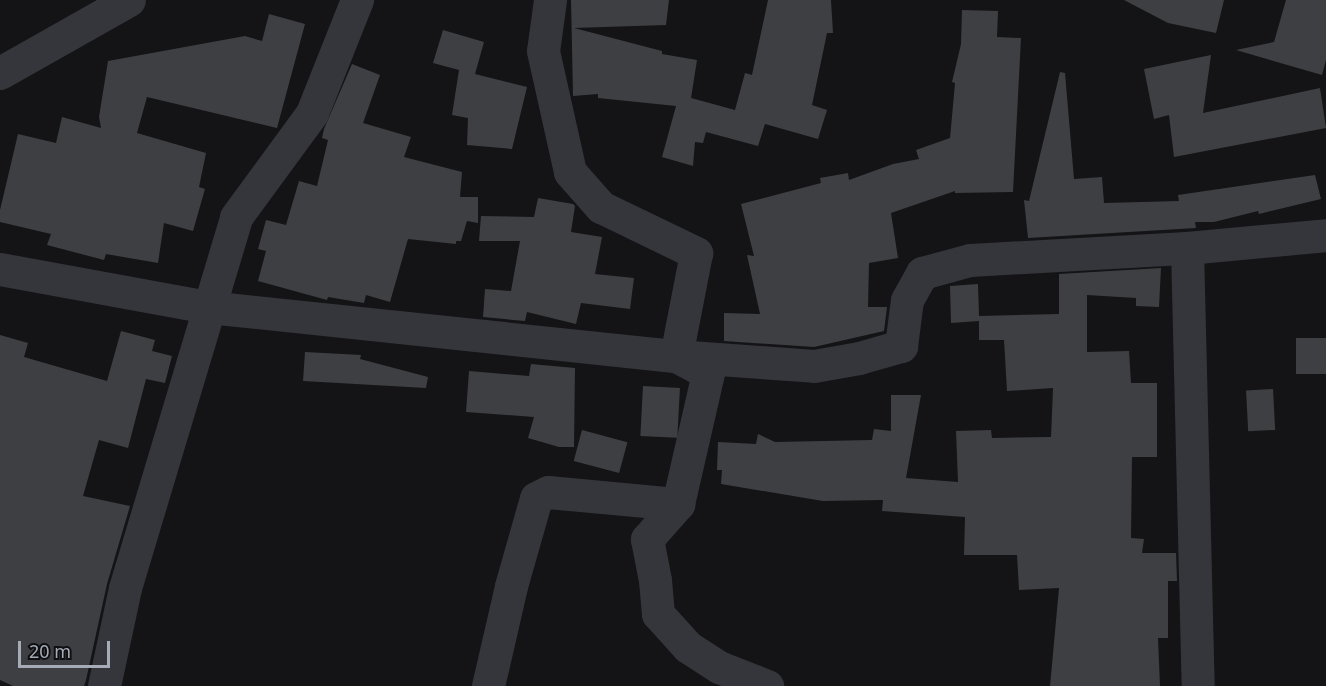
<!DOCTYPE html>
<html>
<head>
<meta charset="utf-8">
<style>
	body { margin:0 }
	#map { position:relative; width:1326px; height:686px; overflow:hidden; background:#141416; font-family:"Noto Sans",sans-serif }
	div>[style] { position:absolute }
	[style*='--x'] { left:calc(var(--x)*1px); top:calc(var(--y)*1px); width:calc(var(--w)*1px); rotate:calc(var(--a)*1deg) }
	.building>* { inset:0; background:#3e3f43; transform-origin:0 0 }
	.street>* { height:33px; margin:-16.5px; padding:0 16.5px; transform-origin:16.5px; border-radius:16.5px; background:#35363b }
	span { translate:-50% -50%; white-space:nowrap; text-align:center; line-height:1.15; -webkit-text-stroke:4.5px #0f0f11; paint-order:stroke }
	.scale { position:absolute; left:18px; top:641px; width:92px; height:27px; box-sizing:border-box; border:3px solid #a5acb7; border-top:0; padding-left:8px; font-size:18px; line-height:21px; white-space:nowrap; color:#a5acb7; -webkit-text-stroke:4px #0f0f11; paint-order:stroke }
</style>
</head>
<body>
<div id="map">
	<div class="building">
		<i style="clip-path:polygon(571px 0,669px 0,666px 25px,574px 28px,662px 51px,662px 54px,697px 60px,691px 98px,735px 110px,745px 73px,752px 75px,768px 0,831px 0,833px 33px,827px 33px,812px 105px,827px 110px,818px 139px,765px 124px,758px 146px,706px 132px,703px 143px,695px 142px,693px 166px,662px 157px,676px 106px,598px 98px,598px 94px,573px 96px)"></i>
		<i style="clip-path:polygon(1124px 0,1224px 0,1216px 33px,1168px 23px)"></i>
		<i style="clip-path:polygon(1286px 0,1326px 0,1326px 60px,1322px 75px,1236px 50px,1274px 42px)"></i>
		<i style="clip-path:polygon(962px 10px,998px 11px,997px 37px,1021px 38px,1013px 192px,955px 193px,955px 191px,891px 213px,898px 258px,869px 263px,868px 307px,887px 307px,884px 331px,814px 347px,724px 341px,724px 313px,760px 314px,747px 255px,754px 256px,741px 204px,821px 183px,820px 178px,848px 173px,849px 180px,893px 164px,919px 159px,916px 150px,950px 138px,955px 83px,952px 82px,961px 44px)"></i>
		<i style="clip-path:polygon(269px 14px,305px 24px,277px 128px,147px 97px,137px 133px,206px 153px,199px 187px,205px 189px,193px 231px,164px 223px,158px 263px,106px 254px,104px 260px,47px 245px,51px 234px,0 222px,0 210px,18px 134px,56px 143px,62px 117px,101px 128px,99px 117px,108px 61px,245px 36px,262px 41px)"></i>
		<i style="clip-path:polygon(443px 30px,484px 42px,475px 74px,527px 87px,512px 149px,467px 145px,468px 118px,452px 115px,459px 70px,433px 63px)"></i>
		<i style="clip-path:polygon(1211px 55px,1203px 113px,1320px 88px,1326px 128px,1174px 157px,1169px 115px,1154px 119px,1144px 69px)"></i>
		<i style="clip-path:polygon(352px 64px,380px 75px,363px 123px,411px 137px,404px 157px,462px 172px,460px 197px,478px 197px,478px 223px,467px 221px,461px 241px,456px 241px,456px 244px,408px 239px,390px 302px,366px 295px,364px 303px,328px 297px,327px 300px,258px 281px,266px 251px,258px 249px,266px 220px,286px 225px,299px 181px,317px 186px,328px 140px,322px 138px,324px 129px)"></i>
		<i style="clip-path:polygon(1060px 72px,1065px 73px,1074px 179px,1102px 177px,1104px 203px,1179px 201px,1178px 195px,1315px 175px,1321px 199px,1259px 214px,1258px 211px,1214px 222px,1195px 222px,1196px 228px,1028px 238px,1024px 200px,1029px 201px)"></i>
		<i style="clip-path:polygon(538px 198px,573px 204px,575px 206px,571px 232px,602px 237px,595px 274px,634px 278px,630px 309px,581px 303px,576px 324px,527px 312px,525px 321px,483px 317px,485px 289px,511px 291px,520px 241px,479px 241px,481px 216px,534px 217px)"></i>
		<i style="clip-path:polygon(1161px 268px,1159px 307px,1136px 306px,1136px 298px,1087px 295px,1087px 352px,1129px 351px,1131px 383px,1157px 383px,1157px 457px,1132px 457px,1131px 538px,1144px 539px,1142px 553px,1176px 553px,1177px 581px,1168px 581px,1168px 638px,1158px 638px,1160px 686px,1050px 686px,1059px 588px,1019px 590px,1017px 555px,964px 555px,965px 517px,882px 511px,883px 500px,823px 501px,721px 484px,722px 470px,717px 470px,718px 442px,756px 444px,758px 434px,775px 442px,872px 440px,874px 429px,891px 431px,891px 395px,921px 395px,906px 478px,958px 482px,956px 431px,991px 430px,992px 438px,1051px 437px,1053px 388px,1007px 391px,1004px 340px,979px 340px,979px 321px,951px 323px,950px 286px,978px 284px,979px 316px,1059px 314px,1059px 274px)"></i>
		<i style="clip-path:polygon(121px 331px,155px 340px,152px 351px,172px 356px,165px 383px,146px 379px,128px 448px,99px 440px,83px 496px,130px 506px,107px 584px,86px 680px,84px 686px,13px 686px,0 680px,0 335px,28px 343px,24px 357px,107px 381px)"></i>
		<i style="left:1326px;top:338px;width:36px;height:30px;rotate:90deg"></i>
		<i style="clip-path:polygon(305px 352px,361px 355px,360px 359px,428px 377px,426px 388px,303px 381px)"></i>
		<i style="clip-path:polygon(531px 364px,575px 368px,574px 447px,559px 447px,528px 438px,534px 417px,466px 412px,469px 371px,529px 376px)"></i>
		<i style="left:643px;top:386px;width:37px;height:50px;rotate:3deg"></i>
		<i style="left:1273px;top:389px;width:41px;height:27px;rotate:87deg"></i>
		<i style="left:582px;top:430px;width:47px;height:32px;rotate:15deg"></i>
	</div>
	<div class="street">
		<i style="--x:550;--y:0;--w:51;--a:97.8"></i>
		<i style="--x:543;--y:51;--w:124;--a:77.4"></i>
		<i style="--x:570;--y:172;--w:47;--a:48.5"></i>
		<i style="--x:601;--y:207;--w:106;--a:25.8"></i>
		<i style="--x:696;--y:253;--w:105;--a:101"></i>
		<i style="--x:0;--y:73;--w:148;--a:-29.5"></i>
		<i style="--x:1187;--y:248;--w:438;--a:88.6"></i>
		<i style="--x:0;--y:269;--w:211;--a:10.4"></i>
		<i style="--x:208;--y:307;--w:471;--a:6"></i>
		<i style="--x:676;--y:356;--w:138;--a:4.1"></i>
		<i style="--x:814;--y:366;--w:46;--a:-10.1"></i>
		<i style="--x:859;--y:358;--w:44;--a:-15.9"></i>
		<i style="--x:901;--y:346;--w:46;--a:-82.6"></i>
		<i style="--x:907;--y:300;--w:31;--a:-61"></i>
		<i style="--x:922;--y:273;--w:50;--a:-15.2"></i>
		<i style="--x:970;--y:260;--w:217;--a:-3.2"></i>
		<i style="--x:1187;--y:248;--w:140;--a:-5.3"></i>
		<i style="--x:676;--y:356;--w:36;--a:28"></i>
		<i style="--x:708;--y:373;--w:134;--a:102.9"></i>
		<i style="--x:678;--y:504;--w:47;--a:131.5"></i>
		<i style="--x:647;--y:539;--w:42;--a:79"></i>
		<i style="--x:655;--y:580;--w:34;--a:85"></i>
		<i style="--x:658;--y:614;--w:45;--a:47.7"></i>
		<i style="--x:688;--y:647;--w:37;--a:33"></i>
		<i style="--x:719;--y:667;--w:52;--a:21.6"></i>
		<i style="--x:104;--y:686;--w:100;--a:-77.9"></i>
		<i style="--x:125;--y:588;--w:387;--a:-73.3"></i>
		<i style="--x:236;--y:217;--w:129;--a:-53.8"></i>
		<i style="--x:312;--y:113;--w:122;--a:-68.3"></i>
		<i style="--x:488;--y:686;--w:103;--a:-77"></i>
		<i style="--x:511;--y:586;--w:91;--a:-74.1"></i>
		<i style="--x:536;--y:498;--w:13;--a:-27"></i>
		<i style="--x:548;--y:492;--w:131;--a:5.3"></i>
	</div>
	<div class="scale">20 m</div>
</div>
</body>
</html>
